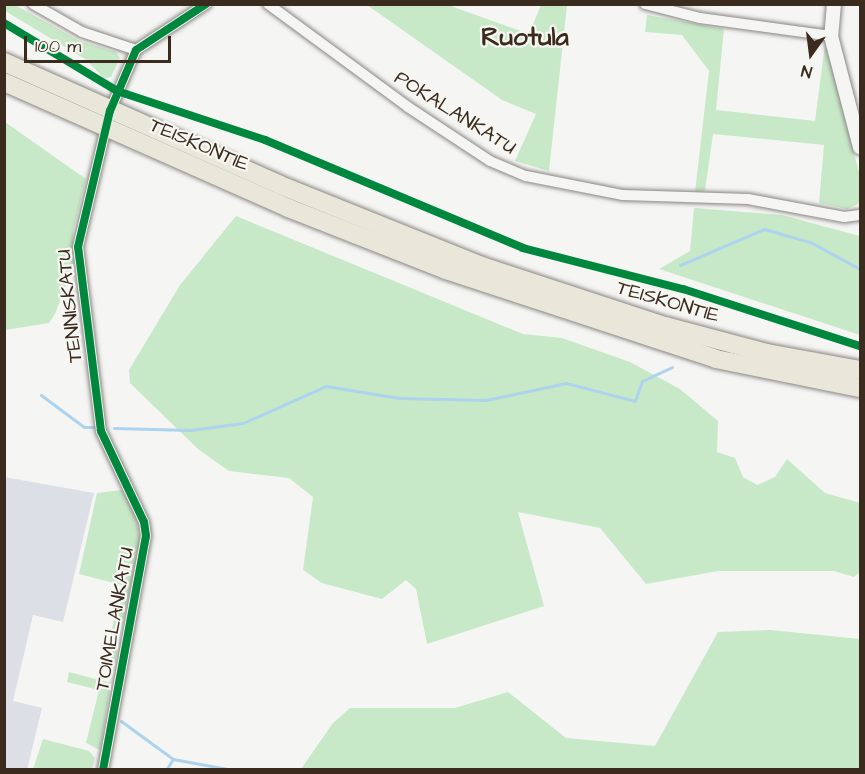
<!DOCTYPE html>
<html>
<head>
<meta charset="utf-8">
<style>
	body { margin:0 }
	#map { position:relative; width:865px; height:774px; overflow:hidden; background:#f5f5f3; font-family:"Architects Daughter",sans-serif }
	div>[style] { position:absolute }
	[style*='--x'] { left:calc(var(--x)*1px); top:calc(var(--y)*1px); width:calc(var(--w)*1px); rotate:calc(var(--a)*1deg) }
	.green>* { inset:0; background:#c8e9c8 }
	.stream>* { height:3px; margin:-1.5px; padding:0 1.5px; transform-origin:1.5px; border-radius:1.5px; background:#add3ee }
	.building>* { inset:0; background:#dddfe6 }
	.roads { filter:drop-shadow(0 0 2px #8a8683) drop-shadow(0 0 2px #8a8683) }
	.minor>* { height:10px; margin:-5px; padding:0 5px; transform-origin:5px; border-radius:5px; background:#f5f5f3 }
	.tertiary>* { height:14px; margin:-7px; padding:0 7px; transform-origin:7px; border-radius:7px; background:#f5f5f3 }
	.trunk>* { height:18px; margin:-9px; padding:0 9px; transform-origin:9px; border-radius:9px; background:#e9e7da }
	.cycleway>* { height:8px; margin:-4px; padding:0 4px; transform-origin:4px; border-radius:4px; background:#00873e }
	span { translate:-50% -50%; white-space:nowrap; text-align:center; line-height:1.15; -webkit-text-stroke:4.5px #f6f6f2; paint-order:stroke }
	.street-label { font-size:20px; color:#3b2a1e }
	.district-label { font-size:26px; color:#3b2a1e; font-weight:700 }
	.frame { position:absolute; inset:0; border:6px solid #3b2a1e; pointer-events:none }
	.north { position:absolute; left:781px; top:24px; width:60px; height:60px; -webkit-text-stroke:4px #f6f6f2; paint-order:stroke; rotate:194deg; font-size:16px; font-weight:700; line-height:24px; text-align:center; color:#3b2a1e }
	.north::after { content:''; display:block; margin:auto; width:21px; height:27px; background:#3b2a1e; clip-path:polygon(50% 0,100% 100%,50% 72%,0 100%) }
	.scale { position:absolute; left:24px; top:36px; width:147px; height:27px; box-sizing:border-box; border:3px solid #3b2a1e; border-top:0; padding-left:8px; font-size:18px; line-height:21px; white-space:nowrap; color:#3b2a1e; -webkit-text-stroke:4px #f6f6f2; paint-order:stroke }
</style>
</head>
<body>
<div id="map">
	<div class="green">
		<i style="clip-path:polygon(4px 5px,15px 5px,80px 41px,116px 52px,120px 58px,111px 77px,104px 78px,85px 59px,5px 11px)"></i>
		<i style="clip-path:polygon(367px 5px,448px 5px,529px 34px,541px 5px,567px 5px,549px 171px,515px 161px,536px 114px,502px 100px)"></i>
		<i style="clip-path:polygon(647px 15px,724px 29px,716px 110px,815px 121px,825px 44px,860px 176px,860px 203px,847px 209px,819px 203px,824px 145px,713px 134px,705px 191px,695px 192px,709px 71px,682px 35px,645px 32px)"></i>
		<i style="clip-path:polygon(5px 122px,86px 179px,73px 231px,74px 264px,55px 314px,49px 323px,5px 330px)"></i>
		<i style="clip-path:polygon(694px 208px,782px 215px,860px 236px,860px 335px,659px 269px,690px 251px)"></i>
		<i style="clip-path:polygon(236px 216px,523px 334px,562px 338px,630px 362px,680px 389px,718px 421px,717px 452px,735px 458px,743px 477px,757px 485px,775px 477px,787px 459px,825px 493px,860px 503px,860px 572px,854px 577px,834px 571px,718px 571px,646px 584px,600px 528px,518px 512px,544px 606px,427px 644px,416px 589px,406px 580px,382px 599px,322px 583px,303px 570px,313px 497px,289px 478px,229px 471px,198px 449px,130px 383px,129px 370px,180px 285px)"></i>
		<i style="clip-path:polygon(122px 490px,136px 516px,140px 542px,114px 665px,98px 660px,105px 659px,122px 585px,79px 574px,97px 493px)"></i>
		<i style="clip-path:polygon(770px 630px,860px 639px,860px 769px,301px 769px,333px 723px,350px 708px,455px 708px,508px 692px,566px 738px,655px 746px,718px 632px)"></i>
		<i style="clip-path:polygon(69px 672px,111px 683px,100px 750px,86px 743px,99px 690px,67px 682px)"></i>
		<i style="clip-path:polygon(43px 739px,89px 751px,95px 758px,92px 769px,33px 769px)"></i>
	</div>
	<div class="stream">
		<i style="--x:680;--y:265;--w:91;--a:-23.2"></i>
		<i style="--x:764;--y:229;--w:48;--a:15.8"></i>
		<i style="--x:810;--y:242;--w:57;--a:28.4"></i>
		<i style="--x:41;--y:395;--w:54;--a:36.7"></i>
		<i style="--x:84;--y:427;--w:11;--a:0"></i>
		<i style="--x:114;--y:428;--w:77;--a:1.5"></i>
		<i style="--x:191;--y:430;--w:52;--a:-7.7"></i>
		<i style="--x:243;--y:423;--w:91;--a:-24"></i>
		<i style="--x:326;--y:386;--w:74;--a:9.3"></i>
		<i style="--x:399;--y:398;--w:87;--a:1.3"></i>
		<i style="--x:486;--y:400;--w:82;--a:-12"></i>
		<i style="--x:566;--y:383;--w:71;--a:14.6"></i>
		<i style="--x:635;--y:401;--w:21;--a:-71"></i>
		<i style="--x:642;--y:381;--w:33;--a:-25"></i>
		<i style="--x:121;--y:721;--w:64;--a:36.2"></i>
		<i style="--x:173;--y:759;--w:61;--a:10.4"></i>
		<i style="--x:166;--y:770;--w:13;--a:-58"></i>
	</div>
	<div class="building">
		<i style="clip-path:polygon(4px 477px,94px 493px,63px 622px,33px 615px,21px 667px,13px 701px,42px 708px,27px 770px,4px 770px)"></i>
	</div>
	<div class="roads">
		<div class="minor">
			<i style="--x:33;--y:4;--w:56;--a:29.7"></i>
			<i style="--x:82;--y:32;--w:57;--a:18.4"></i>
			<i style="--x:268;--y:4;--w:174;--a:36.3"></i>
			<i style="--x:408;--y:107;--w:98;--a:33.4"></i>
			<i style="--x:490;--y:161;--w:39;--a:23"></i>
			<i style="--x:526;--y:176;--w:99;--a:11.1"></i>
			<i style="--x:623;--y:195;--w:125;--a:1.8"></i>
			<i style="--x:748;--y:199;--w:98;--a:10.6"></i>
			<i style="--x:844;--y:217;--w:16;--a:-7"></i>
			<i style="--x:645;--y:4;--w:57;--a:14.3"></i>
			<i style="--x:700;--y:18;--w:132;--a:7.8"></i>
			<i style="--x:103;--y:770;--w:238;--a:-79.6"></i>
			<i style="--x:146;--y:536;--w:14;--a:-98"></i>
			<i style="--x:144;--y:522;--w:101;--a:-115.3"></i>
			<i style="--x:101;--y:431;--w:185;--a:-97.1"></i>
			<i style="--x:78;--y:247;--w:140;--a:-76.8"></i>
			<i style="--x:110;--y:111;--w:66;--a:-66.9"></i>
			<i style="--x:136;--y:50;--w:84;--a:-33.3"></i>
		</div>
		<div class="tertiary">
			<i style="--x:834;--y:4;--w:32;--a:95"></i>
			<i style="--x:831;--y:36;--w:115;--a:75.4"></i>
		</div>
		<div class="trunk">
			<i style="--x:4;--y:62;--w:302;--a:24"></i>
			<i style="--x:280;--y:185;--w:218;--a:21.9"></i>
			<i style="--x:482;--y:266;--w:193;--a:18.2"></i>
			<i style="--x:665;--y:326;--w:106;--a:14.8"></i>
			<i style="--x:767;--y:353;--w:95;--a:10.4"></i>
			<i style="--x:4;--y:82;--w:311;--a:23.9"></i>
			<i style="--x:288;--y:208;--w:170;--a:21.4"></i>
			<i style="--x:446;--y:270;--w:284;--a:18.2"></i>
			<i style="--x:716;--y:359;--w:147;--a:11.4"></i>
		</div>
	</div>
	<div class="cycleway">
		<i style="--x:4;--y:23;--w:132;--a:31"></i>
		<i style="--x:117;--y:91;--w:156;--a:18.3"></i>
		<i style="--x:265;--y:140;--w:280;--a:22.7"></i>
		<i style="--x:523;--y:248;--w:165;--a:14.4"></i>
		<i style="--x:683;--y:289;--w:186;--a:17.9"></i>
		<i style="--x:103;--y:770;--w:238;--a:-79.6"></i>
		<i style="--x:146;--y:536;--w:14;--a:-98"></i>
		<i style="--x:144;--y:522;--w:101;--a:-115.3"></i>
		<i style="--x:101;--y:431;--w:185;--a:-97.1"></i>
		<i style="--x:78;--y:247;--w:140;--a:-76.8"></i>
		<i style="--x:110;--y:111;--w:66;--a:-66.9"></i>
		<i style="--x:136;--y:50;--w:84;--a:-33.3"></i>
	</div>
	<div class="street-label">
		<span style="left:455px;top:113px;rotate:32deg">POKALANKATU</span>
		<span style="left:199px;top:145px;rotate:23deg">TEISKONTIE</span>
		<span style="left:668px;top:302px;rotate:16deg">TEISKONTIE</span>
		<span style="left:70px;top:306px;rotate:-96deg">TENNISKATU</span>
		<span style="left:115px;top:619px;rotate:-80deg">TOIMELANKATU</span>
	</div>
	<div class="district-label">
		<span style="left:525px;top:38px">Ruotula</span>
	</div>
	<div class="frame"></div>
	<div class="north">N</div>
	<div class="scale">100 m</div>
</div>
</body>
</html>
